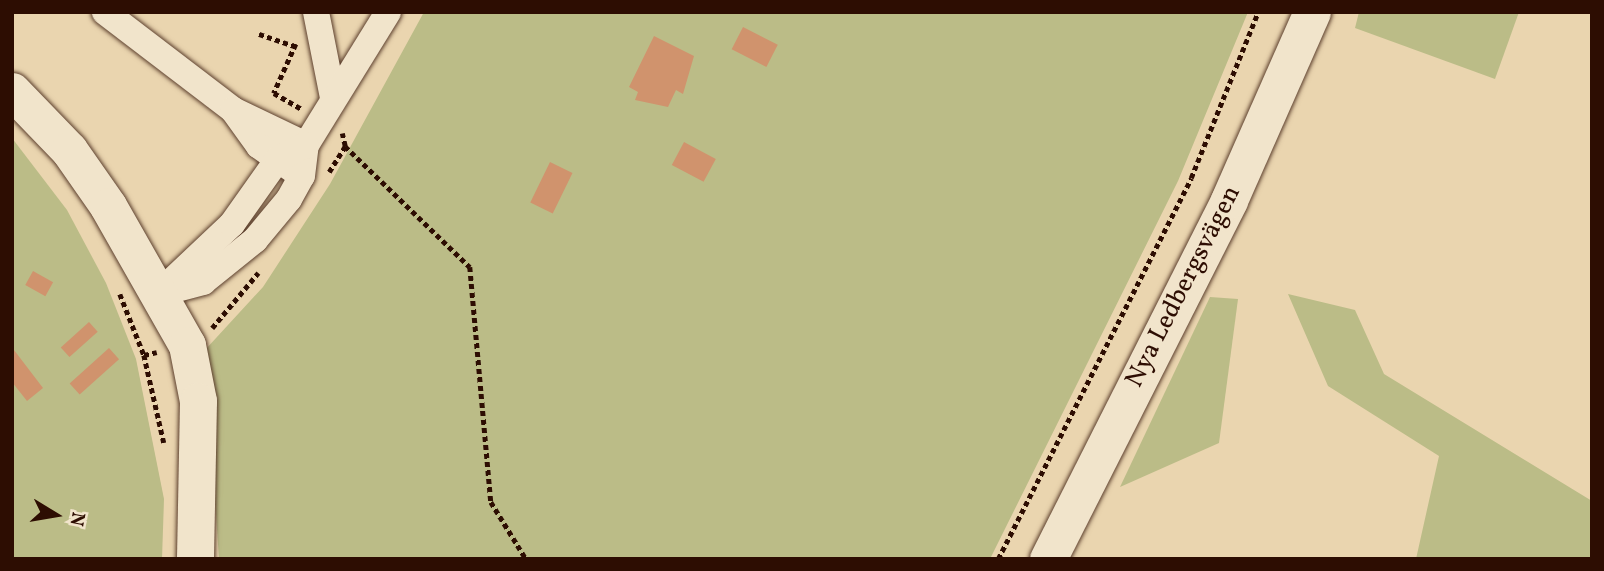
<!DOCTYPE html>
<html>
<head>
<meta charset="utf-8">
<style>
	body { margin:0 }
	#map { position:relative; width:1604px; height:571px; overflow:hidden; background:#ead5af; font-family:Vollkorn,serif }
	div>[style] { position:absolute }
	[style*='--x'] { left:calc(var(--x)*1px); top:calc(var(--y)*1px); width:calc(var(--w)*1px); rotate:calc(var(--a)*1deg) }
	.green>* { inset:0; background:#bbbc87 }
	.building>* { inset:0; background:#d0936d; transform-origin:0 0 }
	.path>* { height:4.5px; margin-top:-2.25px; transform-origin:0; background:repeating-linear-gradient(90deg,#2d0d02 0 5px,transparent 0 8.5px) }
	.roads { filter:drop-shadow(0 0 2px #5c3f2d) drop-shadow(0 0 2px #5c3f2d) }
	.street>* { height:26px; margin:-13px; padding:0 13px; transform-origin:13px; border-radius:13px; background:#f1e4cb }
	.secondary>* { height:37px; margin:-18.5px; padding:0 18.5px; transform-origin:18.5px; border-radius:18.5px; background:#f1e4cb }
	span { translate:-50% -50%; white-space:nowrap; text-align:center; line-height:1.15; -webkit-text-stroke:6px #f1e4cb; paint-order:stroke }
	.street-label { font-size:26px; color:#2d0d02 }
	.frame { position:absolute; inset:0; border:14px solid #2d0d02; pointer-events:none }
	.north { position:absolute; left:21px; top:480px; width:70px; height:70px; -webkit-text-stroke:5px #f1e4cb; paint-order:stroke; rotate:101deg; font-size:19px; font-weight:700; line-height:28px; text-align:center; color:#2d0d02 }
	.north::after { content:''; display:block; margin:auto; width:24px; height:32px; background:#2d0d02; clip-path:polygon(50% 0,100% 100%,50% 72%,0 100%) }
</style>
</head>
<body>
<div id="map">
	<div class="green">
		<i style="clip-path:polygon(424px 12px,1248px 12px,1178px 181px,990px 559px,219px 559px,205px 350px,263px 287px,330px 184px)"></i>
		<i style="clip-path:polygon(1359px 12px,1519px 12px,1495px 79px,1355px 28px)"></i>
		<i style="clip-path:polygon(12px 138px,67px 210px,106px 283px,136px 359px,164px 499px,162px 559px,12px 559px)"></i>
		<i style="clip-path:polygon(1288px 294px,1355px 310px,1384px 374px,1592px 501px,1592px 559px,1416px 559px,1439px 456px,1328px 386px)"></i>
		<i style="clip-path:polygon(1210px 297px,1238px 299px,1219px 443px,1120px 487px)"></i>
	</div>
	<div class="building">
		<i style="left:743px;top:27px;width:39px;height:25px;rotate:27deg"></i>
		<i style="clip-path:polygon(654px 36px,694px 56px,683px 94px,676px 90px,668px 107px,635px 100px,638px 92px,629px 87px)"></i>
		<i style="left:684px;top:142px;width:36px;height:26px;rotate:28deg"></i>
		<i style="left:550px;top:162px;width:25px;height:45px;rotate:26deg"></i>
		<i style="left:33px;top:271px;width:23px;height:16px;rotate:29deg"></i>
		<i style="left:89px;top:322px;width:13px;height:38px;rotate:48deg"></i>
		<i style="left:109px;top:348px;width:15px;height:53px;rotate:48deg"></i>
		<i style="clip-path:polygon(14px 350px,43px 388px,27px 401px,12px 382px)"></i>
	</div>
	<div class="path">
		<i style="--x:259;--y:34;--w:40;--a:18.9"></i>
		<i style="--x:296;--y:44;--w:54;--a:114.2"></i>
		<i style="--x:274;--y:93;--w:32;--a:30"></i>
		<i style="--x:345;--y:146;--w:174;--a:44.1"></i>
		<i style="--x:470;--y:267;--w:236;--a:84.9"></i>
		<i style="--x:491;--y:502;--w:67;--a:58.4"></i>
		<i style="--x:329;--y:172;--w:31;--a:-58"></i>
		<i style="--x:345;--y:146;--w:13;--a:-103"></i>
		<i style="--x:120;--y:294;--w:66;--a:68.5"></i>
		<i style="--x:144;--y:355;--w:90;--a:77.2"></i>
		<i style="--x:212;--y:328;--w:72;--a:-50.1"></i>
		<i style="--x:144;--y:355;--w:13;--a:-13"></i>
		<i style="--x:998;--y:559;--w:427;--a:-63.1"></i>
		<i style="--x:1191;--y:178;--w:179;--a:-68"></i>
	</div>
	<div class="roads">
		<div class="street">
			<i style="--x:105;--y:12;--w:161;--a:37.4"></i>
			<i style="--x:233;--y:110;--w:81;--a:25.6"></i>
			<i style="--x:316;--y:12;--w:88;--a:78.8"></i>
			<i style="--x:233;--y:110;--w:44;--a:54.2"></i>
			<i style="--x:259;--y:146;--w:42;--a:35.2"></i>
			<i style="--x:158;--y:294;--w:47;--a:-14.9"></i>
			<i style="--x:203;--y:282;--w:67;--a:-38.9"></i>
			<i style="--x:255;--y:240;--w:53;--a:-50.3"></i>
			<i style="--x:289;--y:199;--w:26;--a:-61"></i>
			<i style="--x:302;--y:176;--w:31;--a:-83"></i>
			<i style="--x:306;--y:145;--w:156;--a:-58.3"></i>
			<i style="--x:158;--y:294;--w:102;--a:-43.4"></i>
			<i style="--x:232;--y:224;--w:80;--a:-54.7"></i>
			<i style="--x:278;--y:159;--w:31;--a:-27"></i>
		</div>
		<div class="secondary">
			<i style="--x:12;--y:91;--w:82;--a:46"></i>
			<i style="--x:69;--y:150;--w:68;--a:55.1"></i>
			<i style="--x:108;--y:206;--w:160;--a:60.4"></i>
			<i style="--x:187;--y:345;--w:57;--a:78.9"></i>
			<i style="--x:198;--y:401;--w:158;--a:91.1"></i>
			<i style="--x:1048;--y:559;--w:402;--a:-63.2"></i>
			<i style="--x:1229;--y:200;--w:206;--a:-66.2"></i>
		</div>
	</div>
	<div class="street-label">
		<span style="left:1184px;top:287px;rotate:-63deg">Nya Ledbergsvägen</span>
	</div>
	<div class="frame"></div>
	<div class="north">N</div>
</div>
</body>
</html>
